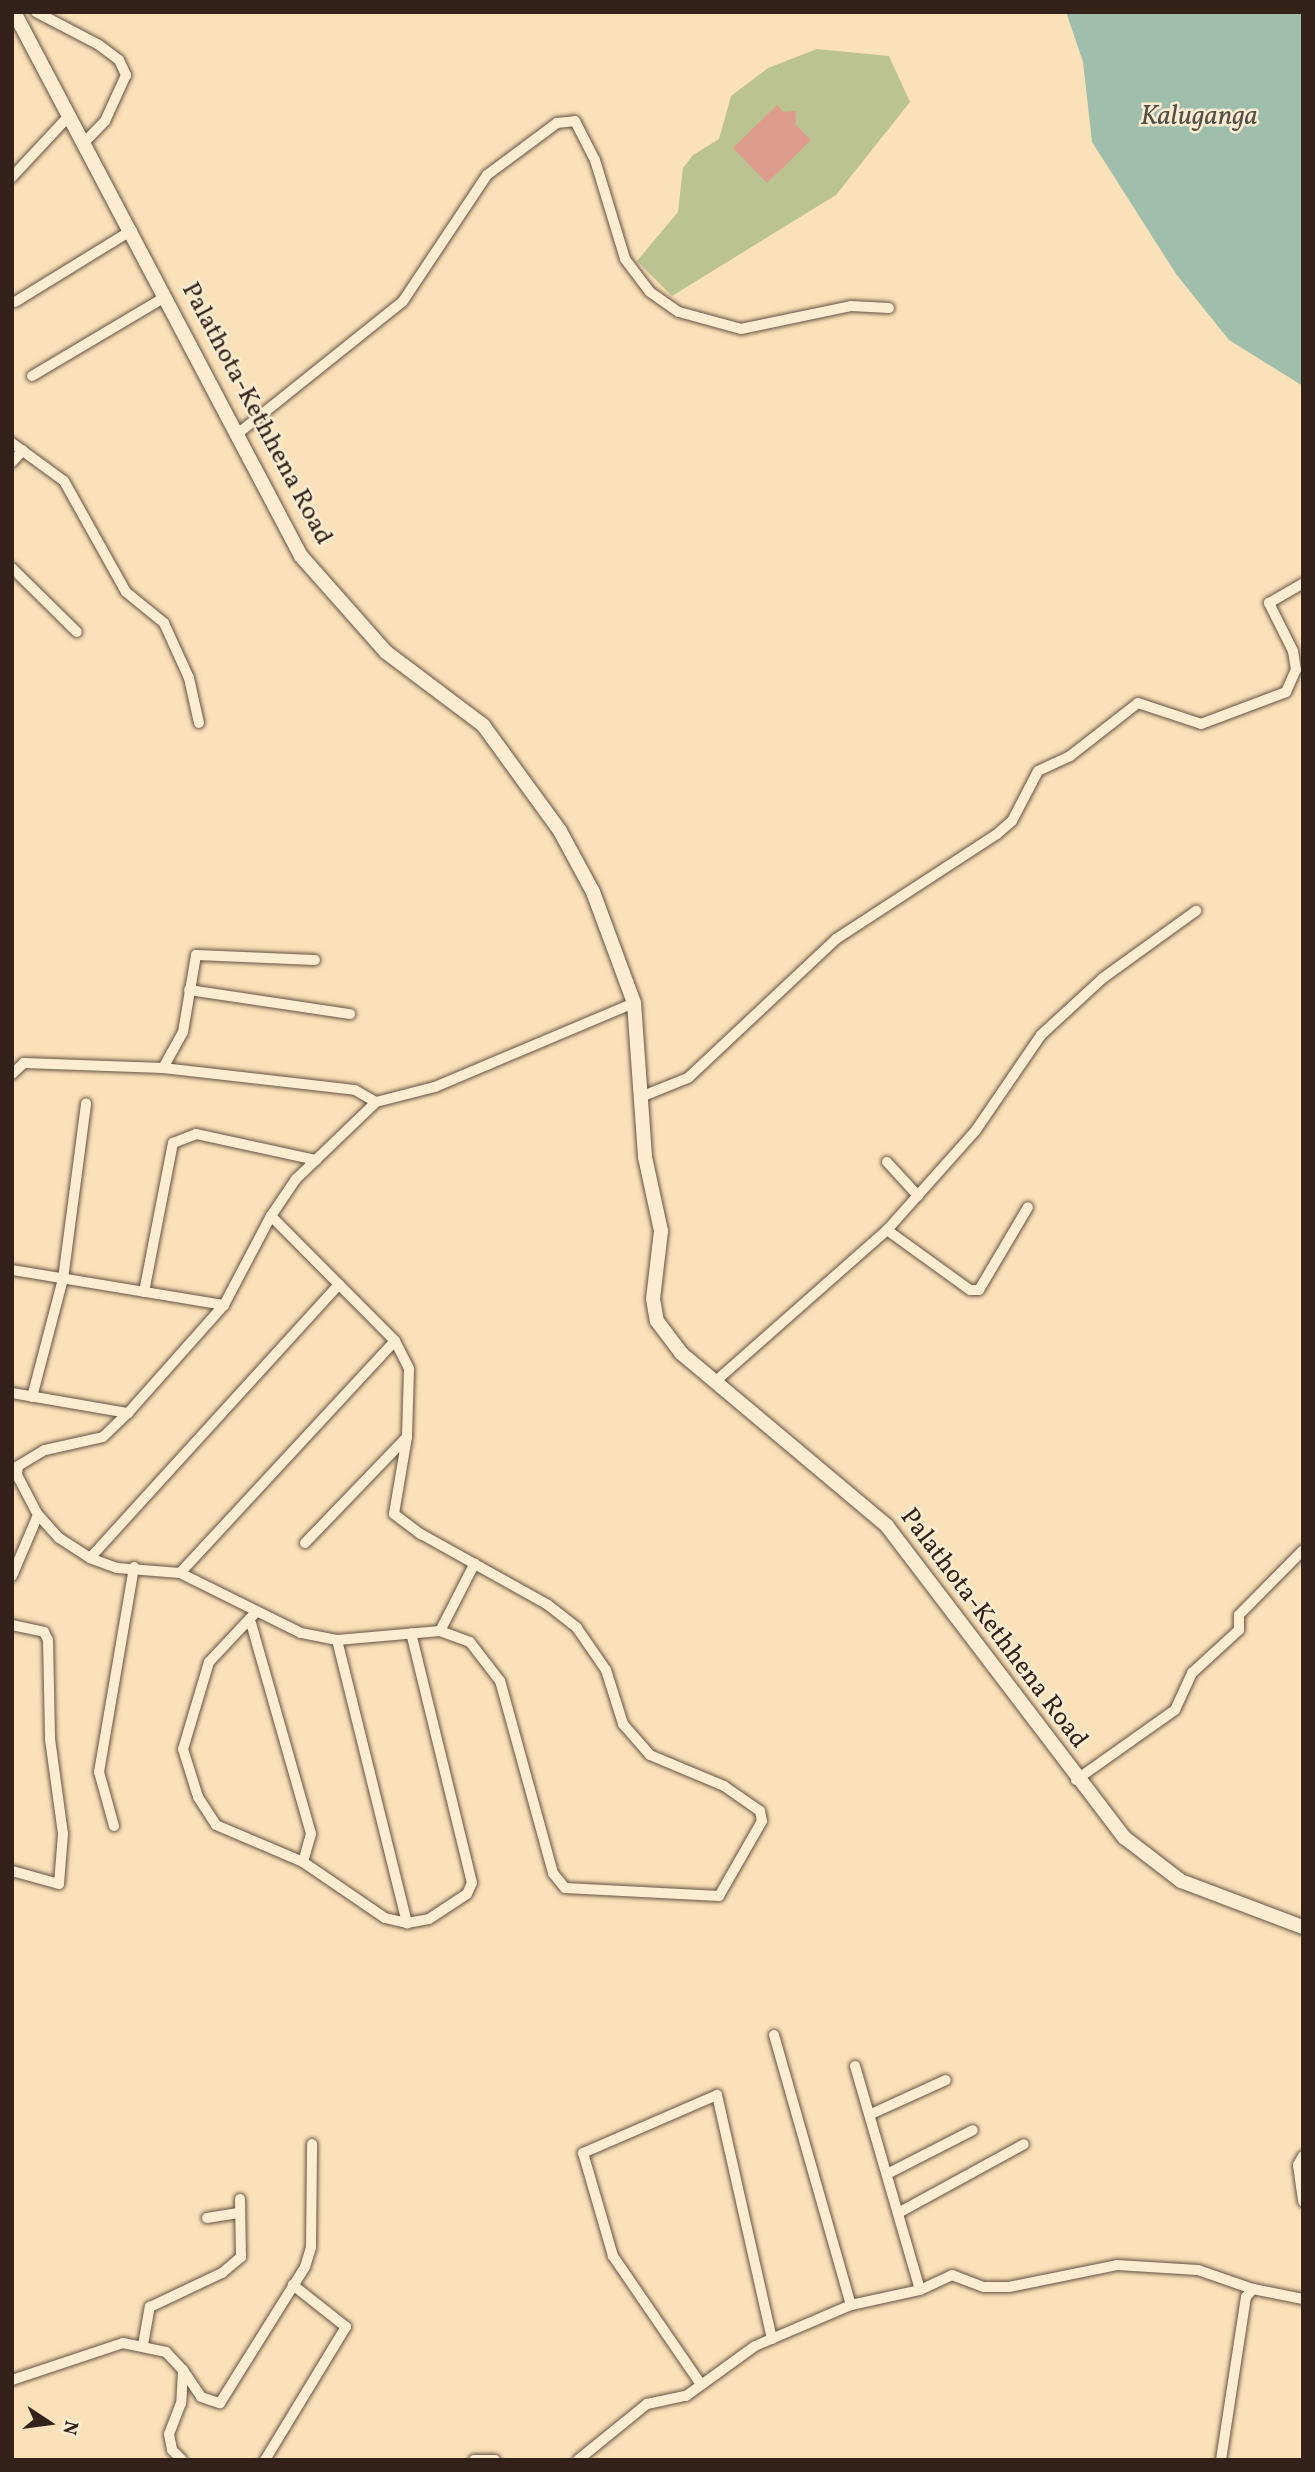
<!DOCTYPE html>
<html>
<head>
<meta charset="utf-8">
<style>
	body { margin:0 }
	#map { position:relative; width:1315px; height:2472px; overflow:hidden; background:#fbe1b9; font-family:Vollkorn,serif }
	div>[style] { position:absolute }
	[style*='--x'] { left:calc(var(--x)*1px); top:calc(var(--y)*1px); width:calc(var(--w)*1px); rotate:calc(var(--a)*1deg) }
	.green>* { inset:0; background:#bbc391 }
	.water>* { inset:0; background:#9fbeab }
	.building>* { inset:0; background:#de9c8c }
	.roads { filter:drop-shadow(0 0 2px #655142) drop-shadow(0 0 2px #655142) }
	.minor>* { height:10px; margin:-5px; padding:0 5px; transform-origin:5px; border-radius:5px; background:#fcecd2 }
	.tertiary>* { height:14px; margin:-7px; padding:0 7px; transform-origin:7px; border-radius:7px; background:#fcecd2 }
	span { translate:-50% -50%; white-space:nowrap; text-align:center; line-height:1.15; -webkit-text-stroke:5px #fcecd2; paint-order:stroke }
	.street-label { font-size:26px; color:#33211a }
	.water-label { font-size:28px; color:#535046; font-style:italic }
	.frame { position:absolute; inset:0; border:14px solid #33211a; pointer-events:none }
	.north { position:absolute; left:14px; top:2388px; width:70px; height:70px; -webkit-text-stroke:5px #fcecd2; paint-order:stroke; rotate:103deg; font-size:19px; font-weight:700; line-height:28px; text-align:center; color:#33211a }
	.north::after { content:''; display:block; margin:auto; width:24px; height:32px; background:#33211a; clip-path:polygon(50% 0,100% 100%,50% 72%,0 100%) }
</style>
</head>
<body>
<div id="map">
	<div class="green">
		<i style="clip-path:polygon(817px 49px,889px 56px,910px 102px,836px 195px,672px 296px,637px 261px,678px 212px,683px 168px,693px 155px,719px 139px,731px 96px,768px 68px)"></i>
	</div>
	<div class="water">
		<i style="clip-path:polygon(1066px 12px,1303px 12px,1303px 386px,1229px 340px,1176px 274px,1092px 142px,1083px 62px)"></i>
	</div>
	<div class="building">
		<i style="clip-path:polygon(777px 105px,784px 112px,796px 111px,795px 124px,811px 140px,767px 183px,733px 148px)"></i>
	</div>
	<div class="roads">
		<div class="minor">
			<i style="--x:36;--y:12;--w:71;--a:27.6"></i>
			<i style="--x:99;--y:45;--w:25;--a:37"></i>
			<i style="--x:119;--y:60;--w:17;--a:65"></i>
			<i style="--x:126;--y:75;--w:51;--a:114.5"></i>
			<i style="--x:105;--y:121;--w:30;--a:134"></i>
			<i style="--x:12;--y:177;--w:82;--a:-47"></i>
			<i style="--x:15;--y:302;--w:137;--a:-31.6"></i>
			<i style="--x:32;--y:376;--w:155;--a:-30.7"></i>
			<i style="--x:236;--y:435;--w:214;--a:-38.7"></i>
			<i style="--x:403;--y:301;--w:151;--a:-56.3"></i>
			<i style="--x:487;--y:175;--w:87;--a:-36.6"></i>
			<i style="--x:557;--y:123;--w:18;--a:-6"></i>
			<i style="--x:575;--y:121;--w:44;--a:62.9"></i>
			<i style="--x:595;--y:160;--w:103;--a:73.1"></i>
			<i style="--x:625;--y:259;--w:41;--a:52.9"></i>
			<i style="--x:650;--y:292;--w:35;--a:35"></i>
			<i style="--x:679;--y:312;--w:64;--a:15.3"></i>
			<i style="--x:741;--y:329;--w:112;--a:-11.8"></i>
			<i style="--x:851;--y:306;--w:38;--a:3"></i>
			<i style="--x:12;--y:443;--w:64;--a:36.2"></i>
			<i style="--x:64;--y:481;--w:127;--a:60.8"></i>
			<i style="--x:126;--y:592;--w:49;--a:39.2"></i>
			<i style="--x:164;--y:623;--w:60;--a:65.6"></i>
			<i style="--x:189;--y:678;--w:46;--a:77.5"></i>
			<i style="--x:12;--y:462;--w:16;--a:-47"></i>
			<i style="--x:12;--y:568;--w:91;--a:44.6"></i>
			<i style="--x:189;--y:990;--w:163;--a:8.5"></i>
			<i style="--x:163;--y:1068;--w:41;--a:-60.9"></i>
			<i style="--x:183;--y:1032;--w:78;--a:-80.4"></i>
			<i style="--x:196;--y:955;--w:119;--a:2.4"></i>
			<i style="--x:12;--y:1074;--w:16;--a:-43"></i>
			<i style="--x:24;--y:1063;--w:139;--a:2.1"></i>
			<i style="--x:163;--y:1068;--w:193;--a:6.5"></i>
			<i style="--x:355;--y:1090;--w:24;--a:30"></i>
			<i style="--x:643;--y:1096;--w:48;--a:-21.8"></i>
			<i style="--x:688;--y:1078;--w:203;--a:-43.2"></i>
			<i style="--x:836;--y:939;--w:192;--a:-33.1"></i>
			<i style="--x:997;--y:834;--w:20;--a:-41"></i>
			<i style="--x:1012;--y:821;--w:56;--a:-62.5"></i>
			<i style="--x:1038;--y:771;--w:35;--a:-25"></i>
			<i style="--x:1070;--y:756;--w:86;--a:-37.9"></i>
			<i style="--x:1138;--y:703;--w:66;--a:18.4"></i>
			<i style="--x:1201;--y:724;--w:91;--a:-20.6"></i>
			<i style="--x:1286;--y:692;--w:24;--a:-66"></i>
			<i style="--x:1296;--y:670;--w:19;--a:-99"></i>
			<i style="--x:1293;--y:651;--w:54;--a:-116.6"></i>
			<i style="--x:1269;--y:603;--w:39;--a:-30"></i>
			<i style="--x:887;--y:1162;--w:46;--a:47.6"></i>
			<i style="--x:271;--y:1216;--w:176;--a:45.2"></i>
			<i style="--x:395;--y:1341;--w:31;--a:63"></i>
			<i style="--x:409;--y:1369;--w:68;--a:91.7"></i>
			<i style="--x:407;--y:1437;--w:78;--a:99.6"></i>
			<i style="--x:394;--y:1514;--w:34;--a:37"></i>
			<i style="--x:421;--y:1534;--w:145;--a:29.2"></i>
			<i style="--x:548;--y:1605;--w:37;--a:38"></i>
			<i style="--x:577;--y:1628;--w:51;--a:55.4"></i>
			<i style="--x:606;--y:1670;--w:57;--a:72.5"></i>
			<i style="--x:623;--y:1724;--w:41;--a:48.9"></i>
			<i style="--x:650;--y:1755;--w:80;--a:22.7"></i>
			<i style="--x:724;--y:1786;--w:44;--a:34.8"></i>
			<i style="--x:760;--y:1811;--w:10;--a:79"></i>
			<i style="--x:762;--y:1821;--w:86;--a:119.8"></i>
			<i style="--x:719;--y:1896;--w:154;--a:-177"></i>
			<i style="--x:565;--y:1888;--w:19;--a:-129"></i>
			<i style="--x:553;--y:1873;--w:199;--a:-105.4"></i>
			<i style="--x:500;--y:1681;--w:49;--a:-127.6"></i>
			<i style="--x:470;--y:1642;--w:32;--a:-160"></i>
			<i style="--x:440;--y:1631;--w:103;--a:175"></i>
			<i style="--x:337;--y:1640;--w:37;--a:-169"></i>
			<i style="--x:301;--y:1633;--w:135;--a:-153.6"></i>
			<i style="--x:180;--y:1573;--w:63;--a:-175.5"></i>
			<i style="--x:117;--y:1568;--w:29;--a:-160"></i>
			<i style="--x:90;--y:1558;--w:37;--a:-147"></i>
			<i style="--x:59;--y:1538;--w:31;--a:-132"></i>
			<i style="--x:38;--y:1515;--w:45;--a:-117.7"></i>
			<i style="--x:17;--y:1475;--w:9;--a:-84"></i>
			<i style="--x:18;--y:1466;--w:31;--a:-31"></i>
			<i style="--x:45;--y:1450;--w:59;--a:-12.6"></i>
			<i style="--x:103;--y:1437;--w:35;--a:-44"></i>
			<i style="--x:128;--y:1413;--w:144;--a:-48.4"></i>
			<i style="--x:224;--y:1305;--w:101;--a:-62.2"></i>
			<i style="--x:271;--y:1216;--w:45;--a:-56"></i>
			<i style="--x:296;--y:1179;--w:111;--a:-43.9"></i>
			<i style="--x:376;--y:1102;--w:61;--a:-14.3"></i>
			<i style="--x:435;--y:1087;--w:216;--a:-22.9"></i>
			<i style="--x:887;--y:1230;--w:102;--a:35.9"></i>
			<i style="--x:970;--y:1290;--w:9;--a:0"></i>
			<i style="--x:979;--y:1290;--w:96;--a:-59.4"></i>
			<i style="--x:12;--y:1270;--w:215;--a:9.4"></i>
			<i style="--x:144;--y:1292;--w:152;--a:-79"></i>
			<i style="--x:173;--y:1143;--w:25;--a:-21"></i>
			<i style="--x:196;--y:1134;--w:123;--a:12.2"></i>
			<i style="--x:717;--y:1380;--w:227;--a:-41.4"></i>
			<i style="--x:887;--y:1230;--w:134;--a:-48.3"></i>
			<i style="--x:976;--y:1130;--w:115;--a:-55.6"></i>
			<i style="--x:1041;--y:1035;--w:84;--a:-42.6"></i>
			<i style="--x:1103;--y:978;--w:115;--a:-35.8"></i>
			<i style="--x:12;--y:1393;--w:118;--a:9.8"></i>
			<i style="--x:32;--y:1397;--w:122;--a:-75.3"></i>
			<i style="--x:63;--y:1279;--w:177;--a:-82.5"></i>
			<i style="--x:305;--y:1543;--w:147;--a:-46.1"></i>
			<i style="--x:90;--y:1558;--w:370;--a:-47.7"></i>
			<i style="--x:180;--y:1573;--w:316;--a:-47.2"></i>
			<i style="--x:12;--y:1576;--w:66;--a:-66.9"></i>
			<i style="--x:256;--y:1612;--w:69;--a:133.2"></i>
			<i style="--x:209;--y:1662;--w:91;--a:106.6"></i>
			<i style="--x:183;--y:1749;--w:50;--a:72.6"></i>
			<i style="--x:198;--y:1797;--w:33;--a:57"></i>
			<i style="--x:216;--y:1825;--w:95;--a:23"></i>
			<i style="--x:303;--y:1862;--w:99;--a:34.3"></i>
			<i style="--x:385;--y:1918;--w:23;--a:13"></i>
			<i style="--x:407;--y:1923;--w:22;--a:-10"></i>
			<i style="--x:429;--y:1919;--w:45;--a:-33.3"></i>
			<i style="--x:467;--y:1894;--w:12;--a:-66"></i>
			<i style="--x:472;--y:1883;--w:257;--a:-103.7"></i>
			<i style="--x:251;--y:1623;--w:219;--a:74.1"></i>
			<i style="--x:311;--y:1834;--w:29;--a:106"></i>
			<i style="--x:12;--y:1625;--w:33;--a:12"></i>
			<i style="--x:44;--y:1632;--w:9;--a:63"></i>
			<i style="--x:48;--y:1640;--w:99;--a:88.8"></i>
			<i style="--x:50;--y:1739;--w:96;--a:82.2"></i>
			<i style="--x:63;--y:1834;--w:50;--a:94.6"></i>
			<i style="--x:59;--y:1884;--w:49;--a:-164.5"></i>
			<i style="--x:440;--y:1631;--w:76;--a:-62.8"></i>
			<i style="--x:337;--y:1640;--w:292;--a:76.1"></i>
			<i style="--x:1076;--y:1780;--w:121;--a:-35.3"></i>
			<i style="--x:1175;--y:1710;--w:41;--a:-65.3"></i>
			<i style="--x:1192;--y:1673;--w:64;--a:-42.5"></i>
			<i style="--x:1239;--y:1630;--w:15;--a:-90"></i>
			<i style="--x:1239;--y:1615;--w:91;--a:-45.4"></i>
			<i style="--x:114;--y:1826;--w:56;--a:-105.5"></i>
			<i style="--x:99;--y:1772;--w:208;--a:-80.3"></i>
			<i style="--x:774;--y:2035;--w:281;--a:74.1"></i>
			<i style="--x:855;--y:2066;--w:233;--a:73.8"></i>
			<i style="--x:871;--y:2114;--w:82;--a:-24.4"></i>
			<i style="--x:1303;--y:2156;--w:10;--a:119"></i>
			<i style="--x:1298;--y:2165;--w:37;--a:82"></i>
			<i style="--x:889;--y:2173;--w:94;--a:-27.1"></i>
			<i style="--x:900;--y:2212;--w:141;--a:-28.7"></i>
			<i style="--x:207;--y:2218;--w:33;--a:-9"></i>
			<i style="--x:143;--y:2345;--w:39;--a:-80"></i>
			<i style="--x:150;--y:2307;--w:80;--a:-25.3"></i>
			<i style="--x:222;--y:2273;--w:25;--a:-40"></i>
			<i style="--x:241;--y:2257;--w:58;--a:-91"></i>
			<i style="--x:183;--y:2370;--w:32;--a:56"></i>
			<i style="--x:201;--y:2397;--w:20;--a:18"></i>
			<i style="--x:220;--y:2403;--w:160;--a:-58"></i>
			<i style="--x:305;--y:2267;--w:21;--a:-73"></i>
			<i style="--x:311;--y:2247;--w:103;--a:-89.4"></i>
			<i style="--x:12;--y:2380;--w:117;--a:-18.4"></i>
			<i style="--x:123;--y:2343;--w:44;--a:11.8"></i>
			<i style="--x:166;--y:2352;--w:25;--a:47"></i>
			<i style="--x:183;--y:2370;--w:33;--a:93"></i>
			<i style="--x:181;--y:2403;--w:33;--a:111"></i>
			<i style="--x:169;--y:2434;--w:16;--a:79"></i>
			<i style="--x:172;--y:2450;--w:14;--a:45"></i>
			<i style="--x:700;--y:2383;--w:154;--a:-124.4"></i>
			<i style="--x:613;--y:2256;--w:107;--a:-106.2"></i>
			<i style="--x:583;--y:2153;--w:146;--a:-23.4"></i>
			<i style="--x:717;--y:2095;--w:250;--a:77.3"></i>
			<i style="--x:265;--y:2460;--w:156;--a:-58.7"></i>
			<i style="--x:346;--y:2327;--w:68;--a:-141.6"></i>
			<i style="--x:474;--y:2460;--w:21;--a:0"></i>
			<i style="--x:578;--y:2460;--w:89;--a:-39.1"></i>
			<i style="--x:647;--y:2404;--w:40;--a:-12"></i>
			<i style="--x:686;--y:2396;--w:85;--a:-35.9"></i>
			<i style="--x:755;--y:2346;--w:104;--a:-23.1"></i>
			<i style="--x:851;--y:2305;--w:71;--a:-12.3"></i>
			<i style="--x:920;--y:2290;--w:35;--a:-25"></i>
			<i style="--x:952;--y:2275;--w:34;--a:21"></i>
			<i style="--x:984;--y:2287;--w:25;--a:0"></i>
			<i style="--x:1009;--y:2287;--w:110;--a:-11.5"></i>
			<i style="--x:1117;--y:2265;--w:81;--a:3.5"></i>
			<i style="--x:1198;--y:2270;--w:58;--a:19.1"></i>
			<i style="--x:1221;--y:2460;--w:165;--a:-81.3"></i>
			<i style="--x:1246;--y:2297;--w:11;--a:-49"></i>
			<i style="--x:1253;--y:2289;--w:51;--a:11.3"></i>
		</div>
		<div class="tertiary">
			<i style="--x:14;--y:12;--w:615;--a:62.19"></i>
			<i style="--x:301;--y:556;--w:128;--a:48.5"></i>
			<i style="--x:386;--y:652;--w:121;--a:37"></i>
			<i style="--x:483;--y:725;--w:131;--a:54"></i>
			<i style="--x:560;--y:831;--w:69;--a:61.6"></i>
			<i style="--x:593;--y:892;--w:118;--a:69.7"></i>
			<i style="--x:634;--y:1003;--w:154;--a:85.9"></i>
			<i style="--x:645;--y:1157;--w:76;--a:77.8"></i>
			<i style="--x:661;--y:1231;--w:68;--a:96.7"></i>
			<i style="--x:653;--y:1299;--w:22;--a:80"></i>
			<i style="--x:657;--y:1321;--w:40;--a:53"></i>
			<i style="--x:681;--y:1353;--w:269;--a:40"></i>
			<i style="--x:887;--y:1526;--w:392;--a:52.7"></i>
			<i style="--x:1125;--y:1838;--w:71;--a:37.5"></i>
			<i style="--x:1181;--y:1881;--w:130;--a:20.7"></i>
		</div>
	</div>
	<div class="street-label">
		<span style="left:256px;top:414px;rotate:62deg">Palathota-Kethhena Road</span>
		<span style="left:993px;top:1629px;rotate:53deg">Palathota-Kethhena Road</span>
	</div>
	<div class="water-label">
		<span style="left:1199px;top:117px">Kaluganga</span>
	</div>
	<div class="frame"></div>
	<div class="north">N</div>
</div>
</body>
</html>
